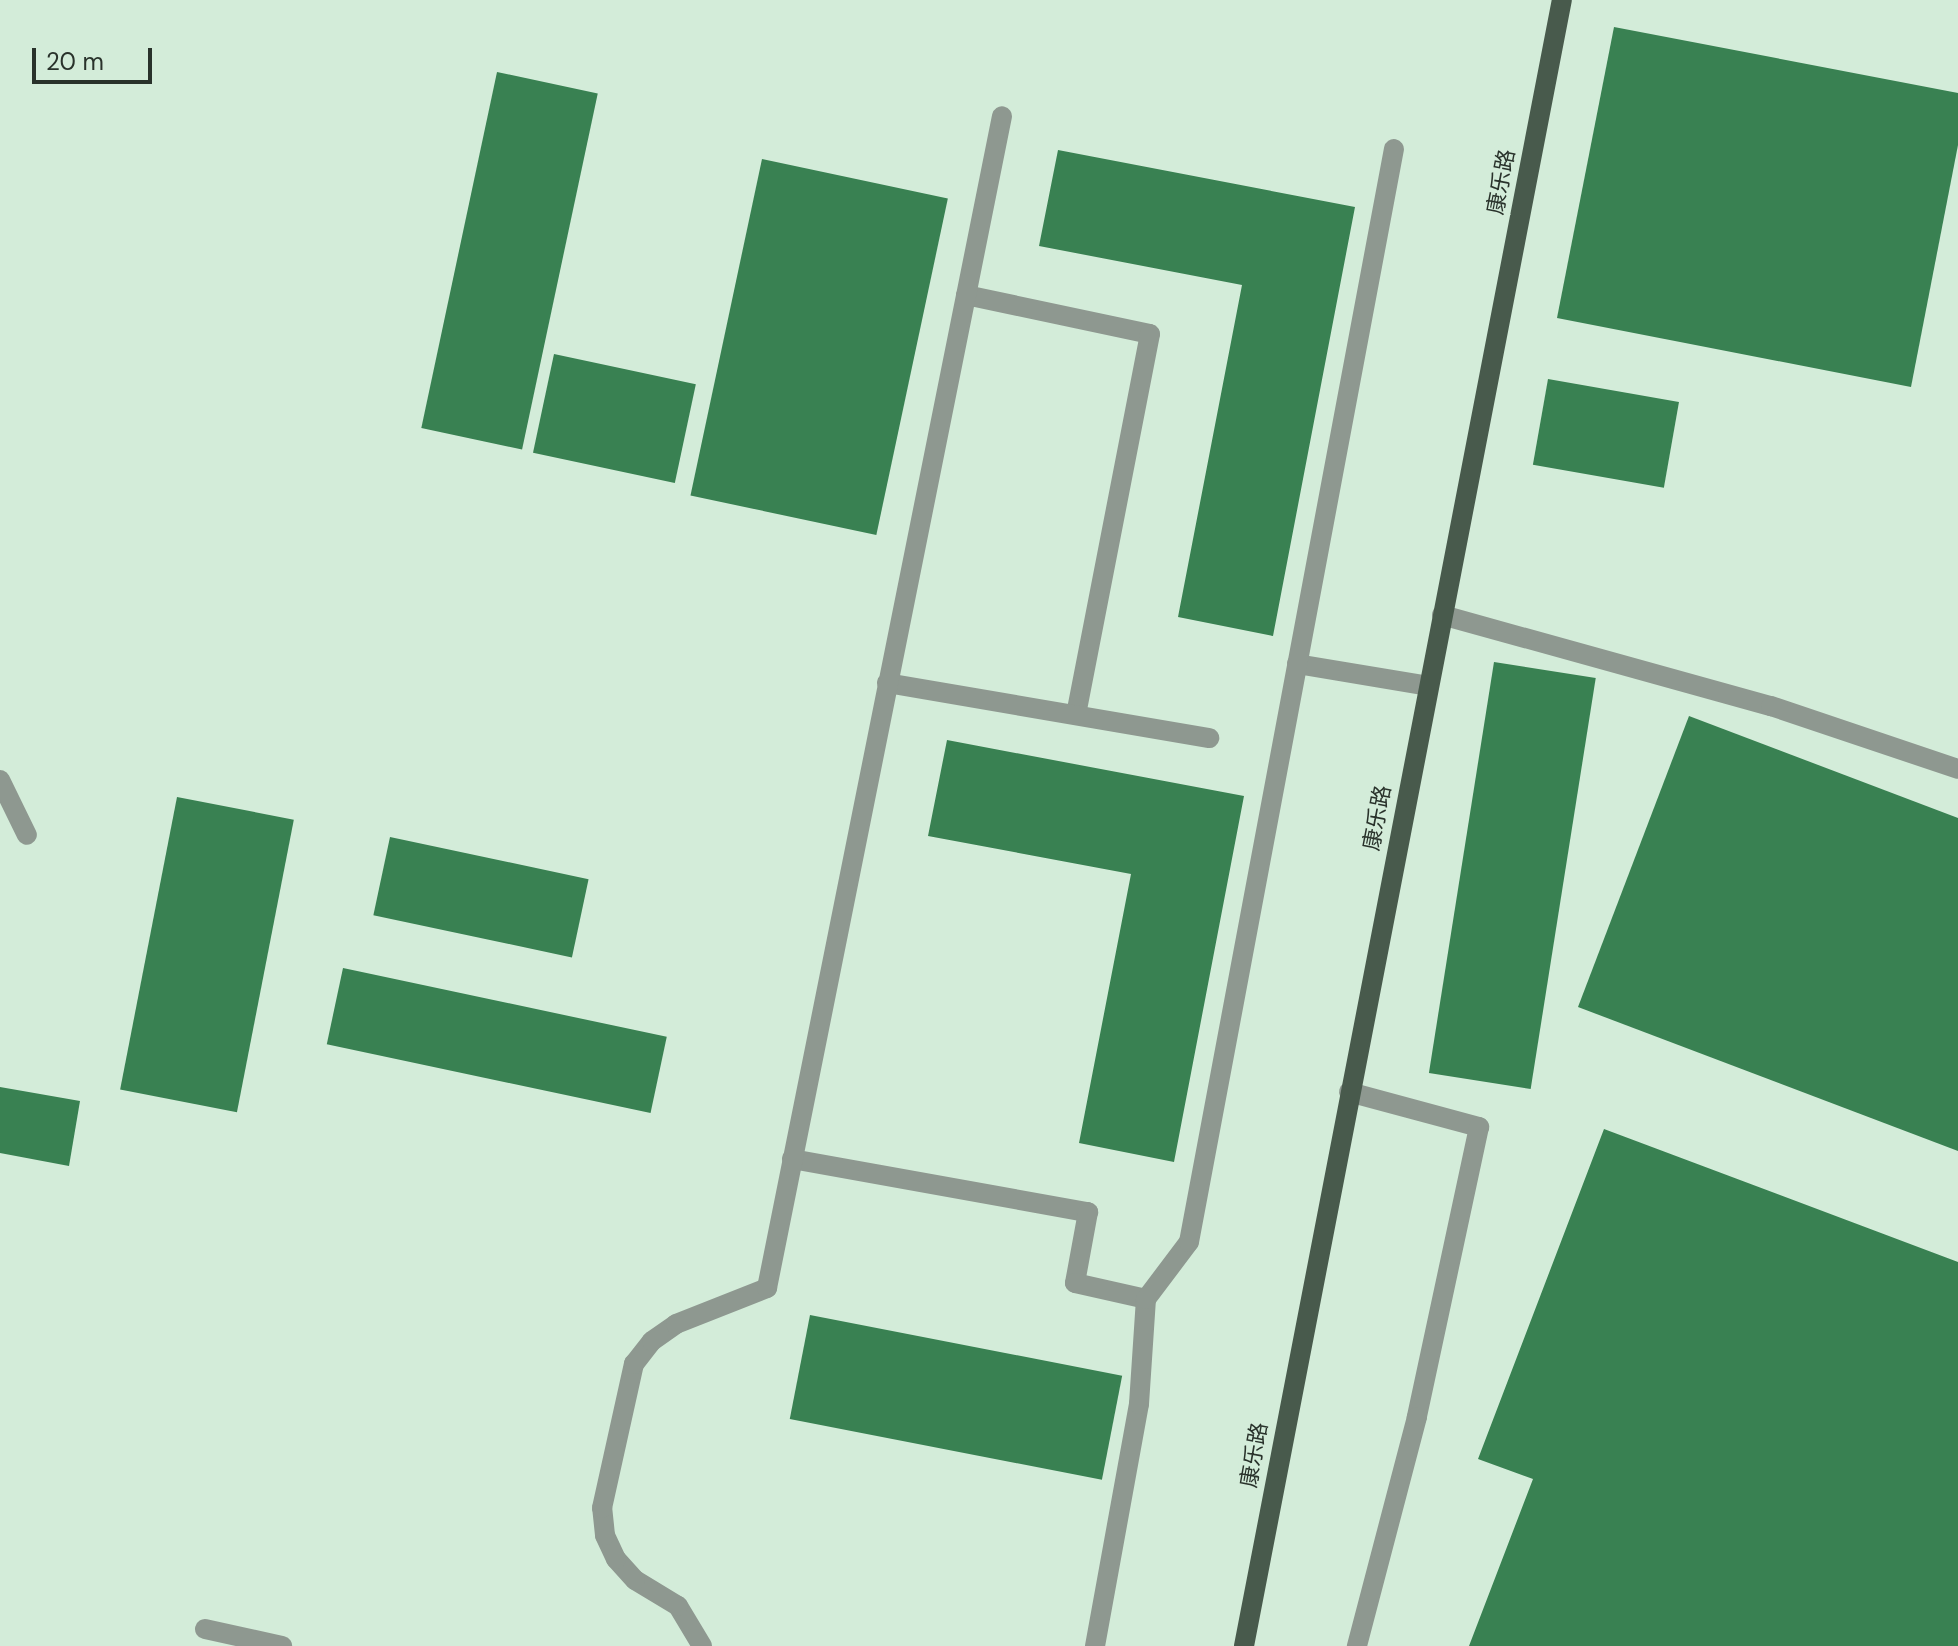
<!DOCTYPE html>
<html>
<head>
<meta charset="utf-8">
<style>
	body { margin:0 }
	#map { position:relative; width:1958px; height:1646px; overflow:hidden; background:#d3ecd9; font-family:"DM Sans","Noto Sans SC",sans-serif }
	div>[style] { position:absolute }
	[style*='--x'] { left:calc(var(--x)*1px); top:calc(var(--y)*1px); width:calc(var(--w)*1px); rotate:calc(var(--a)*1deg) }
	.building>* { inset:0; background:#398152; transform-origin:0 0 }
	.minor>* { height:20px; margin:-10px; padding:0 10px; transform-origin:10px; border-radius:10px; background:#8e9890 }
	.major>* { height:20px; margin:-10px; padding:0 10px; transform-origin:10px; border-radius:10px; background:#485a4c }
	span { translate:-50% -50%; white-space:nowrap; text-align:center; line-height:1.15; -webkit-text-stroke:8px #d3ecd9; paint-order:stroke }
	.street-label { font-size:22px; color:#29322b }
	.scale { position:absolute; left:32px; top:48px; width:120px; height:36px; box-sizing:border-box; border:4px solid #29322b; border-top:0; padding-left:10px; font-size:24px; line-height:28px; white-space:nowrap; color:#29322b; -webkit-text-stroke:6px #d3ecd9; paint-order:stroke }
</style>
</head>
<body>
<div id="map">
	<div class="building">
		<i style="clip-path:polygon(1614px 27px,1958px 93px,1958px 145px,1911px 387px,1557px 318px)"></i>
		<i style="left:497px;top:72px;width:103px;height:364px;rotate:12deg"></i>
		<i style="clip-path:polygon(1058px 150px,1355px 207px,1273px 636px,1178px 617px,1242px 285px,1039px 246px)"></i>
		<i style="left:762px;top:159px;width:190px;height:344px;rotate:12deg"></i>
		<i style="left:554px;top:354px;width:145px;height:101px;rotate:12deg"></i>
		<i style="left:1548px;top:379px;width:133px;height:87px;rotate:10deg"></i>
		<i style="left:1494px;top:662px;width:103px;height:416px;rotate:9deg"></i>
		<i style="clip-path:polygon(1689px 716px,1958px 818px,1958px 1151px,1578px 1007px)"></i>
		<i style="clip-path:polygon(947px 740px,1244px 796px,1174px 1162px,1079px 1143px,1131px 874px,928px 836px)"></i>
		<i style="left:177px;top:797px;width:119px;height:298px;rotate:11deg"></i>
		<i style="left:390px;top:837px;width:203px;height:80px;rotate:12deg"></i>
		<i style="left:343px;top:968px;width:331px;height:78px;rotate:12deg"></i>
		<i style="clip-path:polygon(0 1087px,80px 1101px,69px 1166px,0 1153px)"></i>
		<i style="clip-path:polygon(1604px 1129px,1958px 1262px,1958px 1646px,1469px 1646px,1533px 1479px,1478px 1459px)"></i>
		<i style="left:810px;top:1315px;width:318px;height:106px;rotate:11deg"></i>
	</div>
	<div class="minor">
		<i style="--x:966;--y:295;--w:188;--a:12"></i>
		<i style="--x:1150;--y:334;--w:388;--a:101"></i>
		<i style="--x:1442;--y:615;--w:341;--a:15.5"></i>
		<i style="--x:1771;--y:706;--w:197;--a:18.6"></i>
		<i style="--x:1297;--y:664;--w:133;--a:9.5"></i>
		<i style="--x:887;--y:683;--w:327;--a:9.7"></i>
		<i style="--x:0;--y:780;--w:61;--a:63.9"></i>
		<i style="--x:1349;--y:1092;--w:135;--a:15.1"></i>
		<i style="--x:1479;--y:1127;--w:297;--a:102.1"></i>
		<i style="--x:1417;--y:1417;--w:237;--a:104.7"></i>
		<i style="--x:792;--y:1159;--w:301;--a:10.2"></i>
		<i style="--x:1088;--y:1212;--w:72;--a:100.4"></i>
		<i style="--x:1075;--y:1283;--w:73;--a:12.7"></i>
		<i style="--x:205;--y:1629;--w:79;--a:12.4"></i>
		<i style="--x:702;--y:1646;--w:47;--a:-121"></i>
		<i style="--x:678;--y:1606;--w:50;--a:-148.8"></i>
		<i style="--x:635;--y:1580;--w:28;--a:-132"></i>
		<i style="--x:616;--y:1559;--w:26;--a:-115"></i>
		<i style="--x:605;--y:1535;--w:27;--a:-96"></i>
		<i style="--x:602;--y:1508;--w:148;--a:-77.5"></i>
		<i style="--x:634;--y:1364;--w:29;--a:-52"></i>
		<i style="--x:652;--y:1341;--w:29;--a:-35"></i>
		<i style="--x:676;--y:1324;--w:98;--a:-21.6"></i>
		<i style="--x:767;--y:1288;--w:1195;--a:-78.66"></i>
		<i style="--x:1095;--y:1646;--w:246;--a:-79.7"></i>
		<i style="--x:1139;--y:1404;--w:105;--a:-86.2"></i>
		<i style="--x:1146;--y:1299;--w:71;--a:-53"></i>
		<i style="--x:1189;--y:1242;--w:1112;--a:-79.38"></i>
	</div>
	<div class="major">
		<i style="--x:1244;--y:1646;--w:1676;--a:-79.07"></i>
	</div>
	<div class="street-label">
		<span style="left:1501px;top:182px;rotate:-79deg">康乐路</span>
		<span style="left:1377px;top:818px;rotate:-79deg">康乐路</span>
		<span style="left:1254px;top:1455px;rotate:-80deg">康乐路</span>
	</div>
	<div class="scale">20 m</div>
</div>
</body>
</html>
